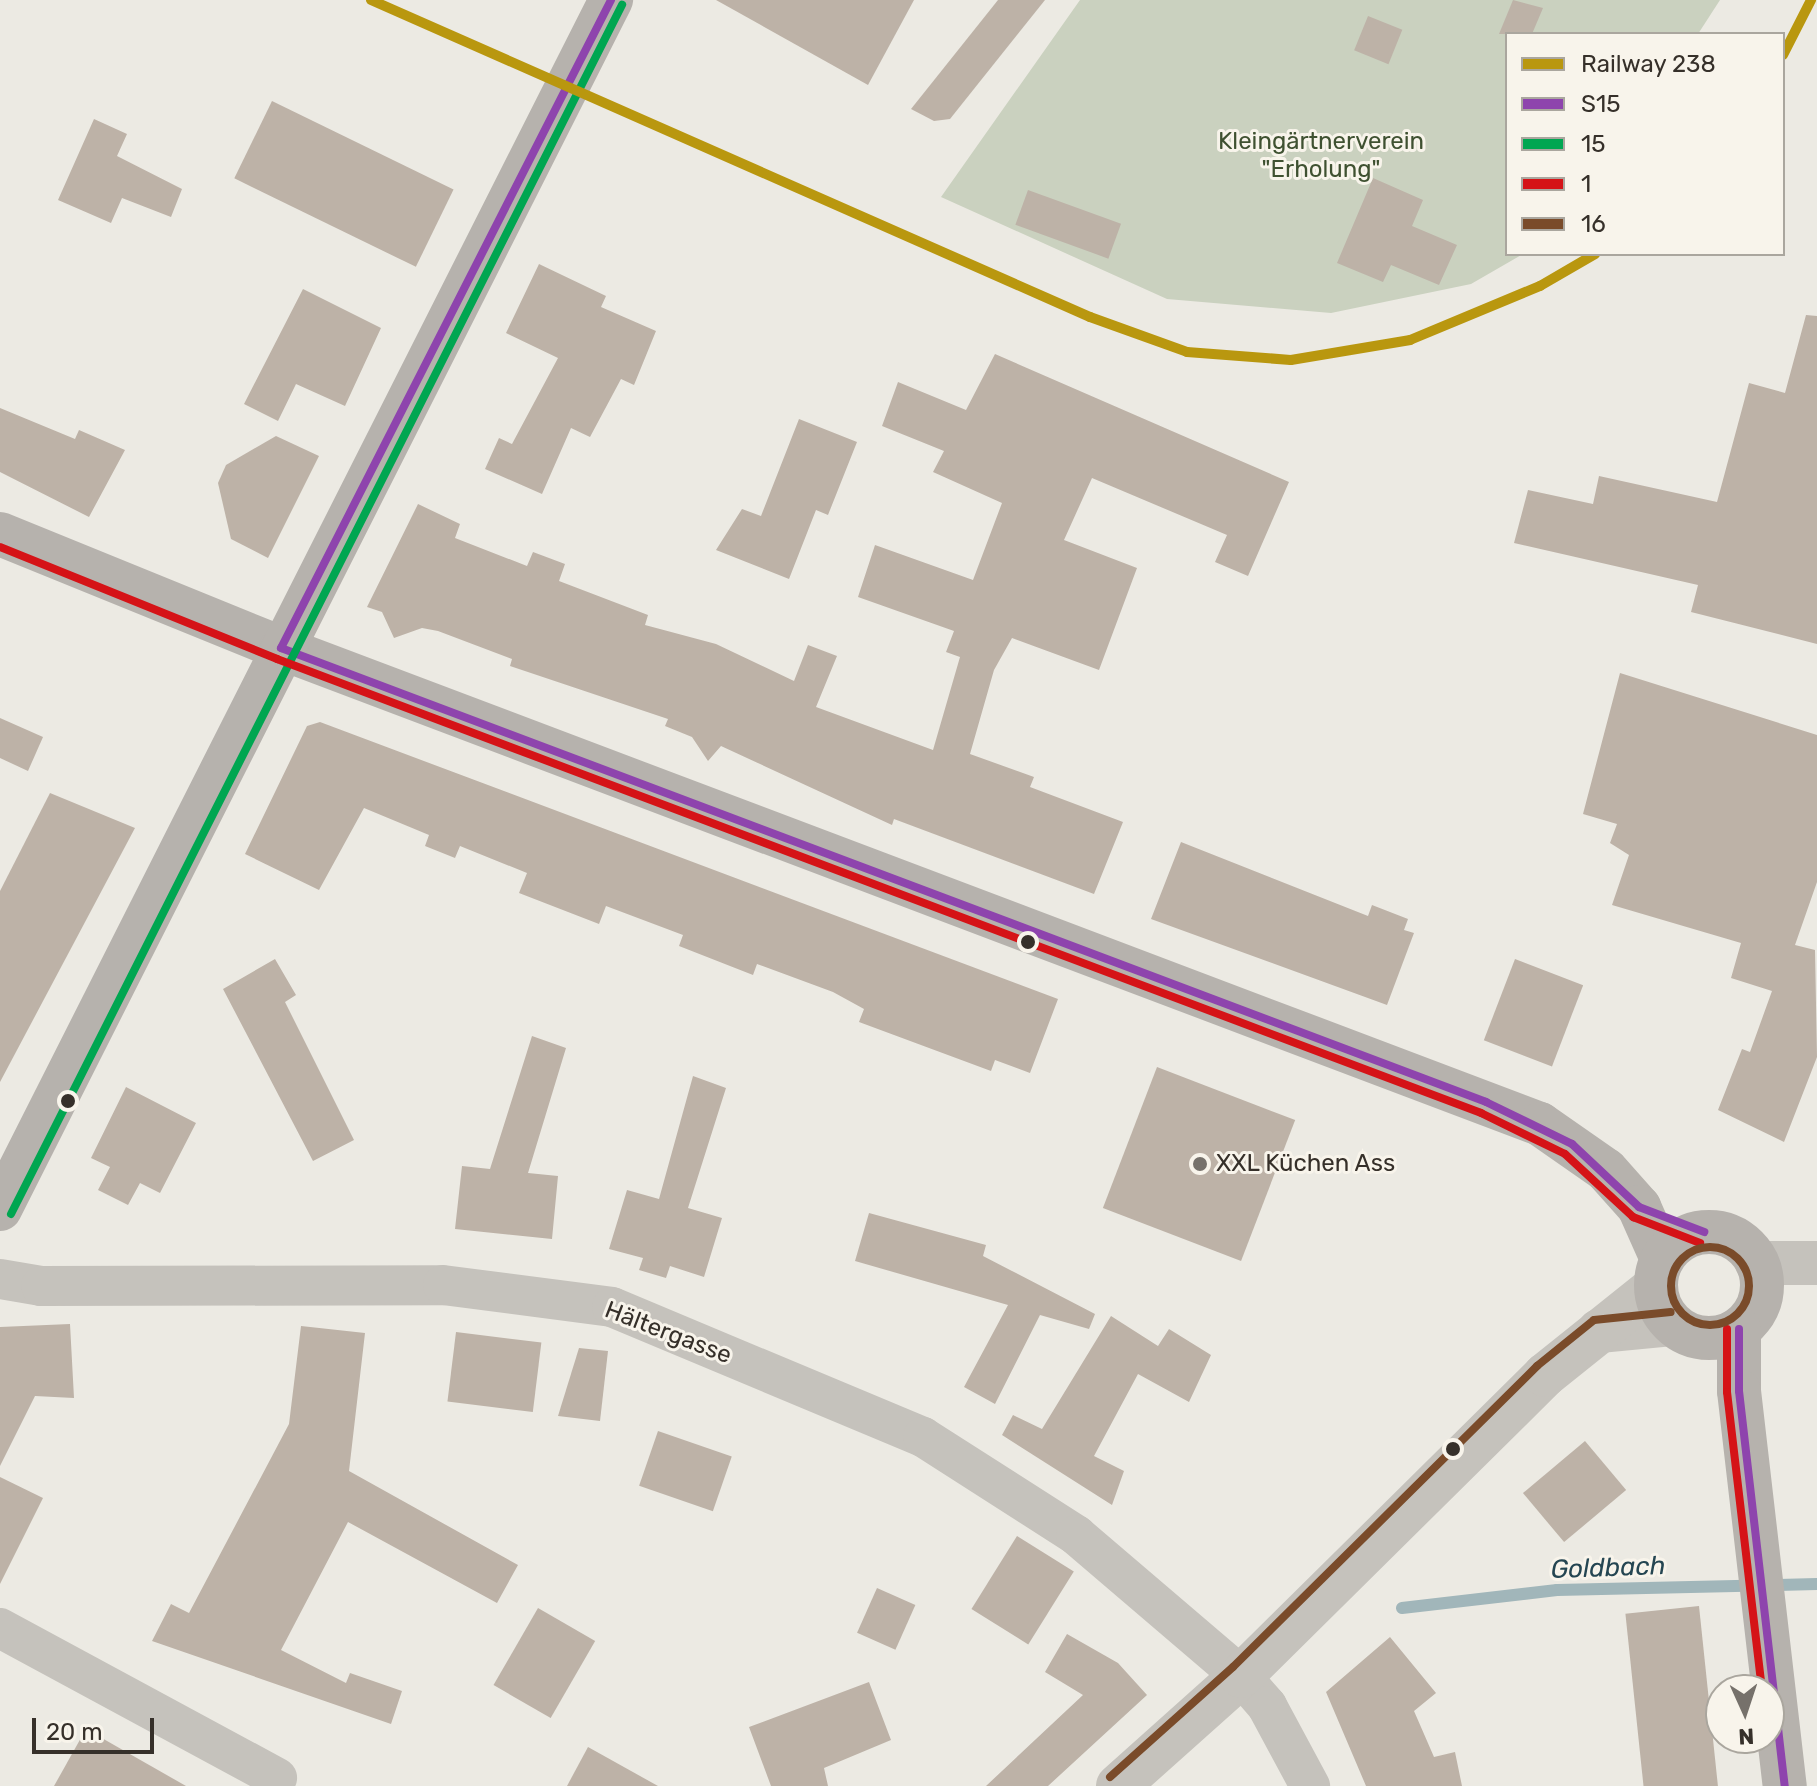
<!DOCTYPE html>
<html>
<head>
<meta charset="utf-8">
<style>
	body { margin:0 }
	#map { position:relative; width:1817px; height:1786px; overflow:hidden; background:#eceae3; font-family:Rubik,sans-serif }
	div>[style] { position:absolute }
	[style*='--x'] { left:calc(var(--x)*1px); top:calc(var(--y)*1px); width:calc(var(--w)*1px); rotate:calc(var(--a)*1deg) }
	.green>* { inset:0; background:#cad1bf }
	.stream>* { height:12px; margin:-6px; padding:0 6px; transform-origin:6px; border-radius:6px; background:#a1b6ba }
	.building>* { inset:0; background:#bdb2a7; transform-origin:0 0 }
	.minor>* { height:40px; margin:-20px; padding:0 20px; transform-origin:20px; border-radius:20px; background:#c5c2bc }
	.tertiary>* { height:44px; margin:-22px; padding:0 22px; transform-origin:22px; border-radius:22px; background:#c5c2bc }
	.secondary>* { height:44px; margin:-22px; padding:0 22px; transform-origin:22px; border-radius:22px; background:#b6b2ad }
	.secondary>.ring { margin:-22px; padding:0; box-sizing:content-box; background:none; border:44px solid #b6b2ad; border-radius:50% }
	.bus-1>* { height:8px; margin:-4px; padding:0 4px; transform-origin:4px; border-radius:4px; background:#8e44ad }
	.bus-2>* { height:8px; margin:-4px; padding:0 4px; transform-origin:4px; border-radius:4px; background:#00a651 }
	.bus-3>* { height:8px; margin:-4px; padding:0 4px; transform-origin:4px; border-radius:4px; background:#d51317 }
	.bus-4>* { height:8px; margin:-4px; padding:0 4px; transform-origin:4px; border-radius:4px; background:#7a4b2a }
	.bus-4>.ring { margin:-4px; padding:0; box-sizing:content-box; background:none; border:8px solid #7a4b2a; border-radius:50% }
	.rail-1>* { height:10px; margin:-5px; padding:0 5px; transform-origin:5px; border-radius:5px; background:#b9970f }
	.dots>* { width:22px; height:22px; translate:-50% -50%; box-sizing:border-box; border:4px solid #f8f4eb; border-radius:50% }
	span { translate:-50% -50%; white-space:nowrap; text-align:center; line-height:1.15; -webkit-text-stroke:6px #f8f4eb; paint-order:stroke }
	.park-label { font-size:24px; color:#3f5131 }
	.poi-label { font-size:24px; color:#36302a }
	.left { translate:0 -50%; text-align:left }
	.street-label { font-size:24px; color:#36302a }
	.water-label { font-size:26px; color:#254652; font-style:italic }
	.legend { position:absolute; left:1505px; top:32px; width:280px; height:224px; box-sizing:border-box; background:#f8f4eb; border:2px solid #aaa69e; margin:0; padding:10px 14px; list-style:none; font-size:24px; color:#36302a }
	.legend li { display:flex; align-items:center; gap:16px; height:40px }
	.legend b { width:40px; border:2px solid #aaa69e }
	.north { position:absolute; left:1705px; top:1674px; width:80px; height:80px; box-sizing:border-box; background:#f8f4eb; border:2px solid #aaa69e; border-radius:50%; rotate:177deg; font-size:22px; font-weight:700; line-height:32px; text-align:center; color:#36302a }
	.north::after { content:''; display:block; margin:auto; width:28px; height:36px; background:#76716b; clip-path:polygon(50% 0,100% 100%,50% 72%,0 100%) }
	.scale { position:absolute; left:32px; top:1718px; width:122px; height:36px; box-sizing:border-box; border:4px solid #36302a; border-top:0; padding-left:10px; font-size:24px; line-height:28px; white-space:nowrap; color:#36302a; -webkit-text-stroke:6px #f8f4eb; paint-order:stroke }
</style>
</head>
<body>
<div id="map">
	<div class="green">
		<i style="clip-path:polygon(1080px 0,1720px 0,1698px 34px,1507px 34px,1507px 254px,1523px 254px,1471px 284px,1331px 313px,1167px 299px,941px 197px)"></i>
	</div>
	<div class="stream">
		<i style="--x:1402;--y:1608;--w:156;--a:-6.6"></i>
		<i style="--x:1557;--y:1590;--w:260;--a:-1.3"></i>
	</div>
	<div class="building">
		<i style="clip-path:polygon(716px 0,914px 0,868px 85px)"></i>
		<i style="clip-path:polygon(998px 0,1045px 0,950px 119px,934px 121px,911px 109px)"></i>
		<i style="clip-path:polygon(1513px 0,1543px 8px,1532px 34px,1499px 34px)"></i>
		<i style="left:1368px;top:16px;width:37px;height:37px;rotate:22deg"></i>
		<i style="left:272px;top:101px;width:202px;height:86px;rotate:26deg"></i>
		<i style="clip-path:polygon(94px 119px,127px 134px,117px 156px,182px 189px,171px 217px,122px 198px,111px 223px,58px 200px)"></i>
		<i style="clip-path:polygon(1373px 178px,1423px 200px,1412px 226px,1457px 245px,1439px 285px,1391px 265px,1383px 282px,1337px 263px)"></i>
		<i style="left:1028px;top:190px;width:99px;height:37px;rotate:20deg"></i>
		<i style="clip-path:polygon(539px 264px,606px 296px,601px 307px,656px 331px,634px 385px,621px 379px,590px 437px,571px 428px,542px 494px,485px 469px,499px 438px,512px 444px,558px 358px,506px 333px)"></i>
		<i style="clip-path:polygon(303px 289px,381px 328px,345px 406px,296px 384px,278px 421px,244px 404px)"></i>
		<i style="clip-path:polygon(1806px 315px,1817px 316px,1817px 644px,1691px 612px,1698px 585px,1514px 543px,1528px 490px,1593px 504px,1599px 476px,1717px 502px,1749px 383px,1785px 393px)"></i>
		<i style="clip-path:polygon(995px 354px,1289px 482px,1248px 576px,1215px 562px,1227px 535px,1092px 478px,1064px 540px,1137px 568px,1099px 670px,1012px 638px,994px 670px,970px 754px,1034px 777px,1030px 787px,1123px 822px,1094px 894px,894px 819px,892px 825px,721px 746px,708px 761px,692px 737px,665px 726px,668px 719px,510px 666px,512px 659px,438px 631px,422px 628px,394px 638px,382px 612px,367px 607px,418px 504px,460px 524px,455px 538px,527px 566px,533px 552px,565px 564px,559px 581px,648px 615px,645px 625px,716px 644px,794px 681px,808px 645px,837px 656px,816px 707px,933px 750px,960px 657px,946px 652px,954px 631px,858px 597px,875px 545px,973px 580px,1002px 503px,933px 472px,944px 451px,882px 426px,898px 382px,966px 410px)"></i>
		<i style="clip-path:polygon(0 408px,75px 439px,79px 430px,125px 450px,89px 517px,0 472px)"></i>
		<i style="clip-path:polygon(799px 419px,857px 442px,828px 515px,816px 510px,789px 579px,716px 550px,742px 509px,761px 516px)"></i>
		<i style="clip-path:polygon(276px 436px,319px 456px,268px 558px,231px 539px,218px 483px,226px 465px)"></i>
		<i style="clip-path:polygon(1620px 673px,1817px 735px,1817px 882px,1795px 945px,1815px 950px,1817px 1057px,1784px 1142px,1718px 1110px,1742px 1049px,1750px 1052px,1772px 991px,1731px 978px,1741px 943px,1612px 905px,1629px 855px,1610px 843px,1617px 824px,1583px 814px)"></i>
		<i style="clip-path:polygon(0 718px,43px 737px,28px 771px,0 758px)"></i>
		<i style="clip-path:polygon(320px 722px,1058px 999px,1030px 1073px,995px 1060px,991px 1071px,859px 1022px,864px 1009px,833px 992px,757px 964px,753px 975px,679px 946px,683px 935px,606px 906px,599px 924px,519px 893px,527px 873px,460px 846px,455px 858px,425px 846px,429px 835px,364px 808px,319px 890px,245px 854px,307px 726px)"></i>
		<i style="clip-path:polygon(50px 793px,135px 828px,0 1082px,0 891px)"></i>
		<i style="clip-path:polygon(1181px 842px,1368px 916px,1372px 905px,1408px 919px,1404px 930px,1414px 933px,1387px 1005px,1151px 919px)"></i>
		<i style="clip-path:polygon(275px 959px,296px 995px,285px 1002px,354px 1140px,313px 1161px,223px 989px)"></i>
		<i style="left:1515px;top:959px;width:73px;height:87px;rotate:21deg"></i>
		<i style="clip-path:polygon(532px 1036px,566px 1048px,528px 1173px,558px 1176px,552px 1239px,455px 1229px,462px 1166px,490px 1169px)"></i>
		<i style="left:1157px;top:1067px;width:148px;height:151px;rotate:21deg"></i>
		<i style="clip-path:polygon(693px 1076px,726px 1088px,688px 1208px,722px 1218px,704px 1277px,670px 1266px,666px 1278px,639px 1270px,643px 1258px,609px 1249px,627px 1190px,659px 1199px)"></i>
		<i style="clip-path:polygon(126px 1087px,196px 1123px,160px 1193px,140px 1183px,128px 1205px,98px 1190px,110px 1167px,91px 1158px)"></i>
		<i style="clip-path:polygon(869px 1213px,986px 1245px,983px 1256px,1095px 1314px,1089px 1329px,1040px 1315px,995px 1404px,964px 1387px,1008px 1305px,855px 1261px)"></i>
		<i style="clip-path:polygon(1111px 1316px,1158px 1346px,1169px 1329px,1211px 1355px,1189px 1402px,1138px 1374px,1094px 1456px,1124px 1471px,1112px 1505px,1002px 1435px,1013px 1415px,1042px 1429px)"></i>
		<i style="clip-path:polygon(70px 1324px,74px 1398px,35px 1396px,0 1466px,0 1327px)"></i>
		<i style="clip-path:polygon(301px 1326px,365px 1333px,349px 1471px,518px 1565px,497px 1603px,348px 1522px,281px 1650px,346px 1683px,350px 1673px,402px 1691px,391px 1724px,152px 1641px,171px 1604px,189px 1613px,289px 1424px)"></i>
		<i style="left:456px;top:1332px;width:86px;height:70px;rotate:7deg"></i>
		<i style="clip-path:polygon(579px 1348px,608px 1351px,600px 1421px,558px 1416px)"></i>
		<i style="left:658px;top:1431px;width:78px;height:58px;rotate:19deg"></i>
		<i style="left:1585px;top:1441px;width:64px;height:81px;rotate:50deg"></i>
		<i style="clip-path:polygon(0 1477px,43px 1498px,0 1584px)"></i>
		<i style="left:1017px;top:1536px;width:67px;height:86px;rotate:32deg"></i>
		<i style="left:877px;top:1588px;width:42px;height:49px;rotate:24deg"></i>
		<i style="left:1699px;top:1606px;width:181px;height:74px;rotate:84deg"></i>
		<i style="left:538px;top:1608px;width:66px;height:89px;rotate:30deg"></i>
		<i style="clip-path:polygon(1067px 1634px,1118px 1663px,1147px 1695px,1048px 1786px,986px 1786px,1083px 1695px,1045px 1672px)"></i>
		<i style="clip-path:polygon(1390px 1637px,1436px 1693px,1414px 1711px,1434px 1757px,1455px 1752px,1462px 1786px,1366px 1786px,1326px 1692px)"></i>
		<i style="clip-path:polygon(869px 1682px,891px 1740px,824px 1768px,828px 1786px,771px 1786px,749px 1727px)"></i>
		<i style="clip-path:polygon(86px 1729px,186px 1786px,54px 1786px)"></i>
		<i style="clip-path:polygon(588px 1747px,658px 1786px,567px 1786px)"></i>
	</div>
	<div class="minor">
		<i style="--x:0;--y:1279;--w:42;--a:9.7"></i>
		<i style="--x:41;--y:1286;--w:402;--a:-0.1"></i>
		<i style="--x:443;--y:1285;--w:170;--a:7.4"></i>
		<i style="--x:612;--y:1307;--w:337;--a:22.7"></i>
		<i style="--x:923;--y:1437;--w:182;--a:32.6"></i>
		<i style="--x:1076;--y:1535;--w:217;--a:40.5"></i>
		<i style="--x:1241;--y:1676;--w:40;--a:49"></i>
		<i style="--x:1267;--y:1706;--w:91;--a:61.7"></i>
		<i style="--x:0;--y:1628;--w:315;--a:28.4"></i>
	</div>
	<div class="tertiary">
		<i style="--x:1757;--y:1263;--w:60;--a:0"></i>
		<i style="--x:1599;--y:1331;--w:73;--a:-5.5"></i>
		<i style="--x:1118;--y:1786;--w:165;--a:-41.8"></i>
		<i style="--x:1241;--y:1676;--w:428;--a:-44.7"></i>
		<i style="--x:1545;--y:1375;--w:142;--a:-38.7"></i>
	</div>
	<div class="secondary">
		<i style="--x:0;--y:534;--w:303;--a:22.1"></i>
		<i style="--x:281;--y:648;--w:1346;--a:20.71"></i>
		<i style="--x:1540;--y:1124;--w:80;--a:34.9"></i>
		<i style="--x:1606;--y:1170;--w:50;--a:48.3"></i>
		<i style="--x:1639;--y:1207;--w:57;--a:66.1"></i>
		<i style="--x:0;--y:1209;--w:1355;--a:-63.19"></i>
		<i class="ring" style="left:1656px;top:1232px;width:62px;height:62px"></i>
		<i style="--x:1739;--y:1329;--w:62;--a:90"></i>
		<i style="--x:1739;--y:1391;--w:398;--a:83.4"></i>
	</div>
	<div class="bus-1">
		<i style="--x:281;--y:648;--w:1288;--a:20.64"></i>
		<i style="--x:1486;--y:1102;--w:96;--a:26"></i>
		<i style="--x:1572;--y:1144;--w:92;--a:43.2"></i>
		<i style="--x:1639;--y:1207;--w:70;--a:21"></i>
		<i style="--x:281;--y:648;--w:727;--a:-63.01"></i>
		<i style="--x:1739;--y:1329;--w:62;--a:90"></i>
		<i style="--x:1739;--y:1391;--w:398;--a:83.4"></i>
	</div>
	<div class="bus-2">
		<i style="--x:11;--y:1214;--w:1355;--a:-63.19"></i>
	</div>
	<div class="bus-3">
		<i style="--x:0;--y:547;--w:299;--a:22"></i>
		<i style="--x:277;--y:659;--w:1287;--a:20.66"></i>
		<i style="--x:1481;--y:1113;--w:93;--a:26"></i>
		<i style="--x:1565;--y:1154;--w:93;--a:42.8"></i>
		<i style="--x:1633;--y:1217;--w:72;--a:21.2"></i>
		<i style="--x:1727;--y:1329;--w:63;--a:90"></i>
		<i style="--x:1727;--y:1392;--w:300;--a:83.3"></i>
	</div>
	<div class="bus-4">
		<i class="ring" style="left:1671px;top:1247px;width:70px;height:70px"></i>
		<i style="--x:1110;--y:1777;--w:165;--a:-41.8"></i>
		<i style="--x:1233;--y:1667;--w:428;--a:-44.7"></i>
		<i style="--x:1537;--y:1366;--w:73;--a:-38.9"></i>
		<i style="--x:1594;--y:1320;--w:77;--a:-5.9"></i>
	</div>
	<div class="rail-1">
		<i style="--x:371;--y:0;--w:786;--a:23.79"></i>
		<i style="--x:1090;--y:317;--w:103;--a:19.8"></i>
		<i style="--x:1187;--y:352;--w:104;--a:4.4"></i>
		<i style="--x:1291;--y:360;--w:121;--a:-9.5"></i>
		<i style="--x:1410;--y:340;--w:141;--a:-22.6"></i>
		<i style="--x:1540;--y:286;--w:64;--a:-30.2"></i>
		<i style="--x:1783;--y:55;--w:62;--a:-63"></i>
	</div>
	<div class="dots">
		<i style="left:1028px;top:942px;background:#36302a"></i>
		<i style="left:68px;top:1101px;background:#36302a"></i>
		<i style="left:1200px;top:1164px;background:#76716b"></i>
		<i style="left:1453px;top:1449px;background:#36302a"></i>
	</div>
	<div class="park-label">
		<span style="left:1321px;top:156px">Kleingärtnerverein<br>"Erholung"</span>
	</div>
	<div class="poi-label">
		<span class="left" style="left:1216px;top:1164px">XXL Küchen Ass</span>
	</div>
	<div class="street-label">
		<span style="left:668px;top:1333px;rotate:21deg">Hältergasse</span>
	</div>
	<div class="water-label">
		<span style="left:1608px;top:1568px;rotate:-2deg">Goldbach</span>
	</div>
	<ul class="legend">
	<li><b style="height:10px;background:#b9970f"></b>Railway 238</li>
	<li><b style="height:10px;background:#8e44ad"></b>S15</li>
	<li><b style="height:10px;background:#00a651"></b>15</li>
	<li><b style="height:10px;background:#d51317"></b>1</li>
	<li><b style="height:10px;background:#7a4b2a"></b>16</li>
	</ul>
	<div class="north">N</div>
	<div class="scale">20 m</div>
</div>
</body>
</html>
